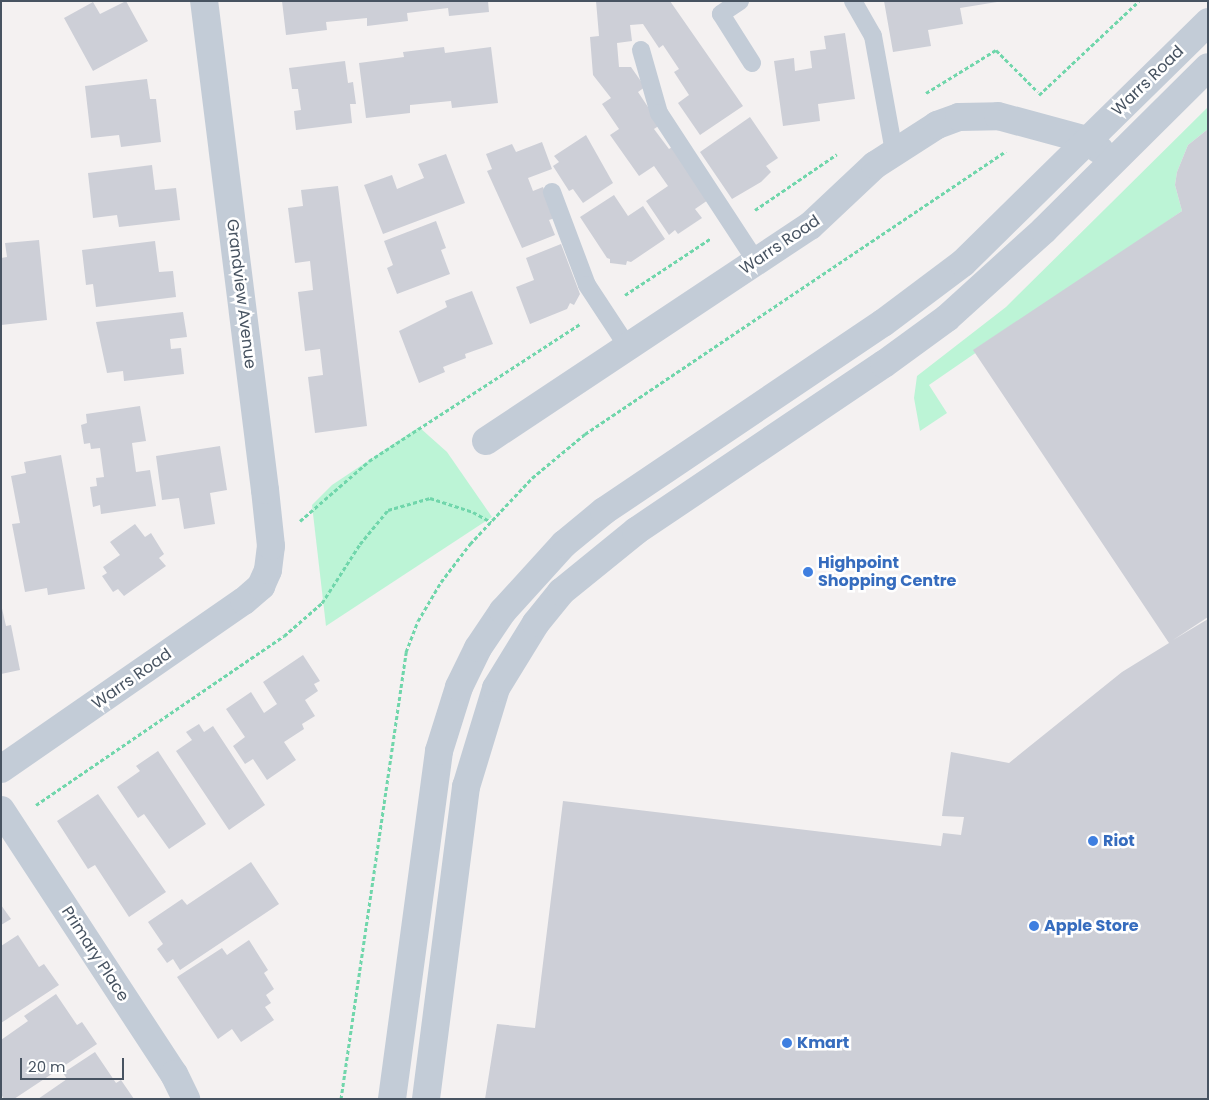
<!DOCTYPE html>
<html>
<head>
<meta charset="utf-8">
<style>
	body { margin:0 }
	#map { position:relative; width:1209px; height:1100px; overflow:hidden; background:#f4f1f1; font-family:Poppins,sans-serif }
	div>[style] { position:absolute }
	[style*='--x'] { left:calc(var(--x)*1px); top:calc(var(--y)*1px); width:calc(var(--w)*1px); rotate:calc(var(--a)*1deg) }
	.green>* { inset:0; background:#bcf4d6 }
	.building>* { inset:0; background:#cdcfd7 }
	.path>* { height:3px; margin-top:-1.5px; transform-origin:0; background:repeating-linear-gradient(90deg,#70d6ab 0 4px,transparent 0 6.5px) }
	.lane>* { height:18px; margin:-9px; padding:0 9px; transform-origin:9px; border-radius:9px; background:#c3ccd7 }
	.street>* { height:28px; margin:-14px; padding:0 14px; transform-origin:14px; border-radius:14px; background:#c3ccd7 }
	.dots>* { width:14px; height:14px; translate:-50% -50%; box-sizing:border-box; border:2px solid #fff; border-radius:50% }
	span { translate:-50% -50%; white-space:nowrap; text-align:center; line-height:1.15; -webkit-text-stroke:5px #fff; paint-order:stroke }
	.street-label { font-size:16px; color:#475361 }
	.shop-label { font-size:16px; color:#366cbe; font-weight:700 }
	.left { translate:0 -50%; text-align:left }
	.frame { position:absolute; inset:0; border:2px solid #475361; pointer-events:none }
	.scale { position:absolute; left:20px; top:1058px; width:104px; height:22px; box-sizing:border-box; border:2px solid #475361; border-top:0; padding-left:6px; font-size:15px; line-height:18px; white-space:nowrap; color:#475361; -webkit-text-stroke:4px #fff; paint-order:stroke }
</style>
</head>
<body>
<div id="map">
	<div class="green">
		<i style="clip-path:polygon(1208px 107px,1208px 129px,1188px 145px,1177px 172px,1175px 185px,1182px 211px,929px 385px,947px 413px,920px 431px,914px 398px,917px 376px,1006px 307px)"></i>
		<i style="clip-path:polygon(419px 427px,447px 452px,492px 517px,326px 626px,312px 505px,332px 485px)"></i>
	</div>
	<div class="building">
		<i style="clip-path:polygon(126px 1px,148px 41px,93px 71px,64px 18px,93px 2px,100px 14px)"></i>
		<i style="clip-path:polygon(282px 1px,488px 1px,489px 12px,449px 16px,448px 8px,407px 13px,408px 21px,367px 26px,367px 18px,326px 22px,327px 30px,286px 35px)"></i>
		<i style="clip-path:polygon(596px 1px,670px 1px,743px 106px,700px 135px,678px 103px,689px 95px,674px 72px,679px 69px,663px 45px,659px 48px,643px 24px,630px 25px,632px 41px,617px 43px,619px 67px,631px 67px,645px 87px,638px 92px,660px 125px,654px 129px,669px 149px,675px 145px,711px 198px,695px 209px,702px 218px,678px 234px,675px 230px,669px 235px,646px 201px,668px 186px,654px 166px,639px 176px,610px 135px,619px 129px,602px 104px,611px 98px,593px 75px,590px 37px,599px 36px)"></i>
		<i style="clip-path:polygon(884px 1px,996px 1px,997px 2px,960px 8px,963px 24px,928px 30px,931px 46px,893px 52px)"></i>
		<i style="clip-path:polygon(845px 33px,855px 99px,818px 104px,820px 121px,783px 126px,774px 61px,794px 58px,795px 71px,812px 68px,810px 51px,826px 49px,824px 36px)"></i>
		<i style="clip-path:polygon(444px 47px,445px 53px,491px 47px,498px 103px,452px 108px,451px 101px,410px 105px,410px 113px,366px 118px,359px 63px,404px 57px,403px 52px)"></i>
		<i style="clip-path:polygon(345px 61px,348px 83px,353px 82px,356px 104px,350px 104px,352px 123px,296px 130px,294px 111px,301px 110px,298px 89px,292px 89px,289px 68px)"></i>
		<i style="clip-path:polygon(147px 79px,150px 99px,156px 99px,161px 142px,121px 147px,119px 135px,91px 138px,85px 86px)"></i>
		<i style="clip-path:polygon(750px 117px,778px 158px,766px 166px,771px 172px,761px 182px,732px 199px,700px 152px)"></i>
		<i style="clip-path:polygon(1208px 129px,1208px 617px,1173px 640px,1208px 619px,1208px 1099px,485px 1099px,497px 1024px,535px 1028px,563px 801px,941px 846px,943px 833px,961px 835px,964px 817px,942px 816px,951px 752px,1009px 763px,1122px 672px,1169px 643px,973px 350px,1182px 211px,1175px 185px,1177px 172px,1188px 145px)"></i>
		<i style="clip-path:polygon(586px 135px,613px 183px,583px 203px,573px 189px,569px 191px,553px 166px,559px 162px,554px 156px)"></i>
		<i style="clip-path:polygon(542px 142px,552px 169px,528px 178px,533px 191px,543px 187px,555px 218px,549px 220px,555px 235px,522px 248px,487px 171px,492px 169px,486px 154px,512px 144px,516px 152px)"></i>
		<i style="clip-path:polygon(446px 154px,465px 203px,383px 234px,364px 185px,392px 175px,397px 189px,424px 178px,418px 164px)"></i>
		<i style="clip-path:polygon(152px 165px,155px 190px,176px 188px,180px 220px,119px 227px,117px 215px,93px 218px,88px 173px)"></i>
		<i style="clip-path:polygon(338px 186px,367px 426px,315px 433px,308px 377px,323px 375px,320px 349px,305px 351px,298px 292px,313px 290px,310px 261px,295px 263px,288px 208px,303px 206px,301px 190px)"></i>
		<i style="clip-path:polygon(614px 195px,628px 216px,643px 206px,665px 239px,631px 262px,627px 261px,626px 265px,610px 263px,610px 259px,607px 258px,580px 217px)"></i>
		<i style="clip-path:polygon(436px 221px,446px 248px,441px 250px,450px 274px,397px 294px,387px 268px,393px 265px,384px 241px)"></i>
		<i style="clip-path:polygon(39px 240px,47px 320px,1px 325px,1px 258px,7px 257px,5px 243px)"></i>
		<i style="clip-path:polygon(155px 241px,159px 272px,173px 271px,176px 297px,96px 307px,93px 284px,86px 285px,82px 250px)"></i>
		<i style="clip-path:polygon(561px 244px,580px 294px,574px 305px,570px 303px,567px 309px,530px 324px,516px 287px,534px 280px,526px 258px)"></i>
		<i style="clip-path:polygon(472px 291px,493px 344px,465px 354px,466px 358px,443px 367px,445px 372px,419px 383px,399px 331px,447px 307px,445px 301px)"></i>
		<i style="clip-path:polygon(183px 312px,187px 337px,170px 339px,171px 349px,181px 348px,184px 374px,124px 381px,123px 371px,107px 373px,96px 322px)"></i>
		<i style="clip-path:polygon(140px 406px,146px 441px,132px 443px,136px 472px,150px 470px,156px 506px,101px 514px,100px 505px,93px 507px,90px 487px,97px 486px,96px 478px,104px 477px,100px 448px,91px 449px,90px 443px,84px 444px,81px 425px,87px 423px,86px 414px)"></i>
		<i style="clip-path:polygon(220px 446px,227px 490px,210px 493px,215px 524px,184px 529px,179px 498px,162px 500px,156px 456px)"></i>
		<i style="clip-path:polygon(61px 455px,85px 589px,48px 595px,47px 588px,25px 592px,12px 524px,20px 523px,11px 476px,26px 473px,24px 462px)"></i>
		<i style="clip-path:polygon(135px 524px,145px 537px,151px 533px,164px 554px,159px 558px,166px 566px,124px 596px,118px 589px,113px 592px,102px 576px,107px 573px,103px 567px,120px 555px,110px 542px)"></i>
		<i style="clip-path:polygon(1px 604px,6px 626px,11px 625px,20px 670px,1px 674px)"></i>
		<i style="clip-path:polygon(303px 655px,320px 681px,314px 684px,318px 691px,305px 700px,315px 716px,302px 724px,304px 729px,284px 742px,296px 760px,267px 780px,253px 759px,245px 764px,233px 746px,245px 737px,226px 709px,251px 692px,264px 713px,277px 704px,263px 682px)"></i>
		<i style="clip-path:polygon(199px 724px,204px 732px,213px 726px,265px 805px,229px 830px,176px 751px,192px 740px,186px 732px)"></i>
		<i style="clip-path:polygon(158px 751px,206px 824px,169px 849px,144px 814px,138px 818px,117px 787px,140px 771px,136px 766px)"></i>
		<i style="clip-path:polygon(98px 794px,166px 892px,129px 917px,95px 865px,88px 869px,57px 821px)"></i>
		<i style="clip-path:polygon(251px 862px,279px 904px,180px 970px,173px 959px,167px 963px,157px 949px,163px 944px,148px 922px,182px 899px,187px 905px)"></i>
		<i style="clip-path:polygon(1px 905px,11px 919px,1px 925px)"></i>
		<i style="clip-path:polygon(18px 935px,39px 967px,44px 964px,59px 985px,1px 1023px,1px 946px)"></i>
		<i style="clip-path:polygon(249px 940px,268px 970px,264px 973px,274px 989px,266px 995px,271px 1003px,265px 1007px,274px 1020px,241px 1042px,232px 1029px,218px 1039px,177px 977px,222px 948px,227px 955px)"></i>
		<i style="clip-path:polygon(56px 994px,77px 1025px,82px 1022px,97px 1044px,14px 1099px,4px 1099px,1px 1094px,1px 1040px,28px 1021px,24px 1016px)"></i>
		<i style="clip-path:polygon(95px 1052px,116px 1083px,121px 1080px,134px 1099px,38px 1099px,67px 1079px,63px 1073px)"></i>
	</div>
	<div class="path">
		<i style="--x:926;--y:93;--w:82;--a:-31.6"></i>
		<i style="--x:996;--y:50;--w:59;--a:45"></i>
		<i style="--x:1039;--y:95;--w:137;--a:-43.2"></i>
		<i style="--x:755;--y:210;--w:99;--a:-34.3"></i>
		<i style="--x:625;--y:295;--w:102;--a:-33.4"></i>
		<i style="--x:300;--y:521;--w:91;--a:-41"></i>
		<i style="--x:369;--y:461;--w:252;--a:-33"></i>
		<i style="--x:36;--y:805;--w:300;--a:-34.3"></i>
		<i style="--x:284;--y:636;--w:50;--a:-41"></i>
		<i style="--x:322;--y:603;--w:70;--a:-57.2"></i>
		<i style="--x:360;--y:544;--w:44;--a:-50.5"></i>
		<i style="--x:388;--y:510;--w:44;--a:-15.9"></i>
		<i style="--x:430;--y:498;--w:45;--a:18"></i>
		<i style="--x:473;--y:512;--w:21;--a:29"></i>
		<i style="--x:341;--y:1099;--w:452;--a:-81.7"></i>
		<i style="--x:406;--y:652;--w:33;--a:-69"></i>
		<i style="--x:418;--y:621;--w:45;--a:-59.5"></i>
		<i style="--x:441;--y:582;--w:48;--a:-52.7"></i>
		<i style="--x:470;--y:544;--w:91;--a:-46.8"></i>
		<i style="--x:532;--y:478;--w:69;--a:-39.7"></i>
		<i style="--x:585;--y:434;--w:507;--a:-33.91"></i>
	</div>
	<div class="lane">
		<i style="--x:740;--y:1;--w:23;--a:146"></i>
		<i style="--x:721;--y:14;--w:58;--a:57.7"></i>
		<i style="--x:853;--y:1;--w:40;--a:60.3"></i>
		<i style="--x:873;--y:36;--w:117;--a:79.7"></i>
		<i style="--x:641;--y:50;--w:66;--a:74.1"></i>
		<i style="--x:659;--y:113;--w:177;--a:56.8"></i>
		<i style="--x:552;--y:192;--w:99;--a:69.4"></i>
		<i style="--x:587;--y:285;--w:73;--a:56.7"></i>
	</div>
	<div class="street">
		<i style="--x:486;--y:441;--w:389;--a:-33.6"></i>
		<i style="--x:810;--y:226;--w:89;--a:-43.2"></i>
		<i style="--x:875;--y:165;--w:74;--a:-32.8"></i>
		<i style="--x:937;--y:125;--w:23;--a:-20"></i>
		<i style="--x:959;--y:117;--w:39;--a:-1"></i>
		<i style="--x:998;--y:116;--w:92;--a:15.1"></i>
		<i style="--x:1087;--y:140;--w:16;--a:38"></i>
		<i style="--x:1;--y:769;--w:295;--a:-34.7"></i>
		<i style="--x:244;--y:601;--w:23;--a:-41"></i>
		<i style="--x:261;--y:586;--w:17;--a:-66"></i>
		<i style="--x:268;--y:570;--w:24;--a:-83"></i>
		<i style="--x:271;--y:546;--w:56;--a:-96.1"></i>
		<i style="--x:265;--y:490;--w:493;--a:-97.1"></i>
		<i style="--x:1;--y:810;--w:316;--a:56.8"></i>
		<i style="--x:174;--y:1074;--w:28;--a:64"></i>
		<i style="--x:392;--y:1099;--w:351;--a:-82.3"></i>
		<i style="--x:439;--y:751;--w:67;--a:-72.6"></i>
		<i style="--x:459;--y:687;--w:43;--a:-64"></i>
		<i style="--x:478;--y:648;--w:45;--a:-56"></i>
		<i style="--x:503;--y:611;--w:91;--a:-47.7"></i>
		<i style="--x:564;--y:544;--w:52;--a:-39.5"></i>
		<i style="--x:604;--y:511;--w:336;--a:-34"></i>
		<i style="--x:883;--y:323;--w:100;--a:-36.9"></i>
		<i style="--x:963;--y:263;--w:344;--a:-44.5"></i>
		<i style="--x:426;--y:1099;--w:315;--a:-82.7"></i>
		<i style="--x:466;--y:787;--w:103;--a:-73.1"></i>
		<i style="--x:496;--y:688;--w:76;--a:-58.4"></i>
		<i style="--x:536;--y:623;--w:40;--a:-51"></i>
		<i style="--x:561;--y:592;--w:97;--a:-39.1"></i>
		<i style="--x:636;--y:531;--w:299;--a:-34"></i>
		<i style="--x:884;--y:364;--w:78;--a:-36.1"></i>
		<i style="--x:947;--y:318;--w:131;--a:-42.2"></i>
		<i style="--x:1044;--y:230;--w:231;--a:-44.8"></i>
	</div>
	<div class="dots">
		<i style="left:808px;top:572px;background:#3f7fe0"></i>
		<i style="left:1093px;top:841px;background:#3f7fe0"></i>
		<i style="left:1034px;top:926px;background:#3f7fe0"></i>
		<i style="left:787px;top:1043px;background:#3f7fe0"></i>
	</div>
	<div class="street-label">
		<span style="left:1148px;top:81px;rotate:-44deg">Warrs Road</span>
		<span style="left:780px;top:245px;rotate:-34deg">Warrs Road</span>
		<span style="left:241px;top:294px;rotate:83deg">Grandview Avenue</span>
		<span style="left:132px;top:679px;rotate:-35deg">Warrs Road</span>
		<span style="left:95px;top:954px;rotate:57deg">Primary Place</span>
	</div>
	<div class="shop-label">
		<span class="left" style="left:818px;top:572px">Highpoint<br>Shopping Centre</span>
		<span class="left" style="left:1103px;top:841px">Riot</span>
		<span class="left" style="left:1044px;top:926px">Apple Store</span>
		<span class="left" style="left:797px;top:1043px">Kmart</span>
	</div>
	<div class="frame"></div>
	<div class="scale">20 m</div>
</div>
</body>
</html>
